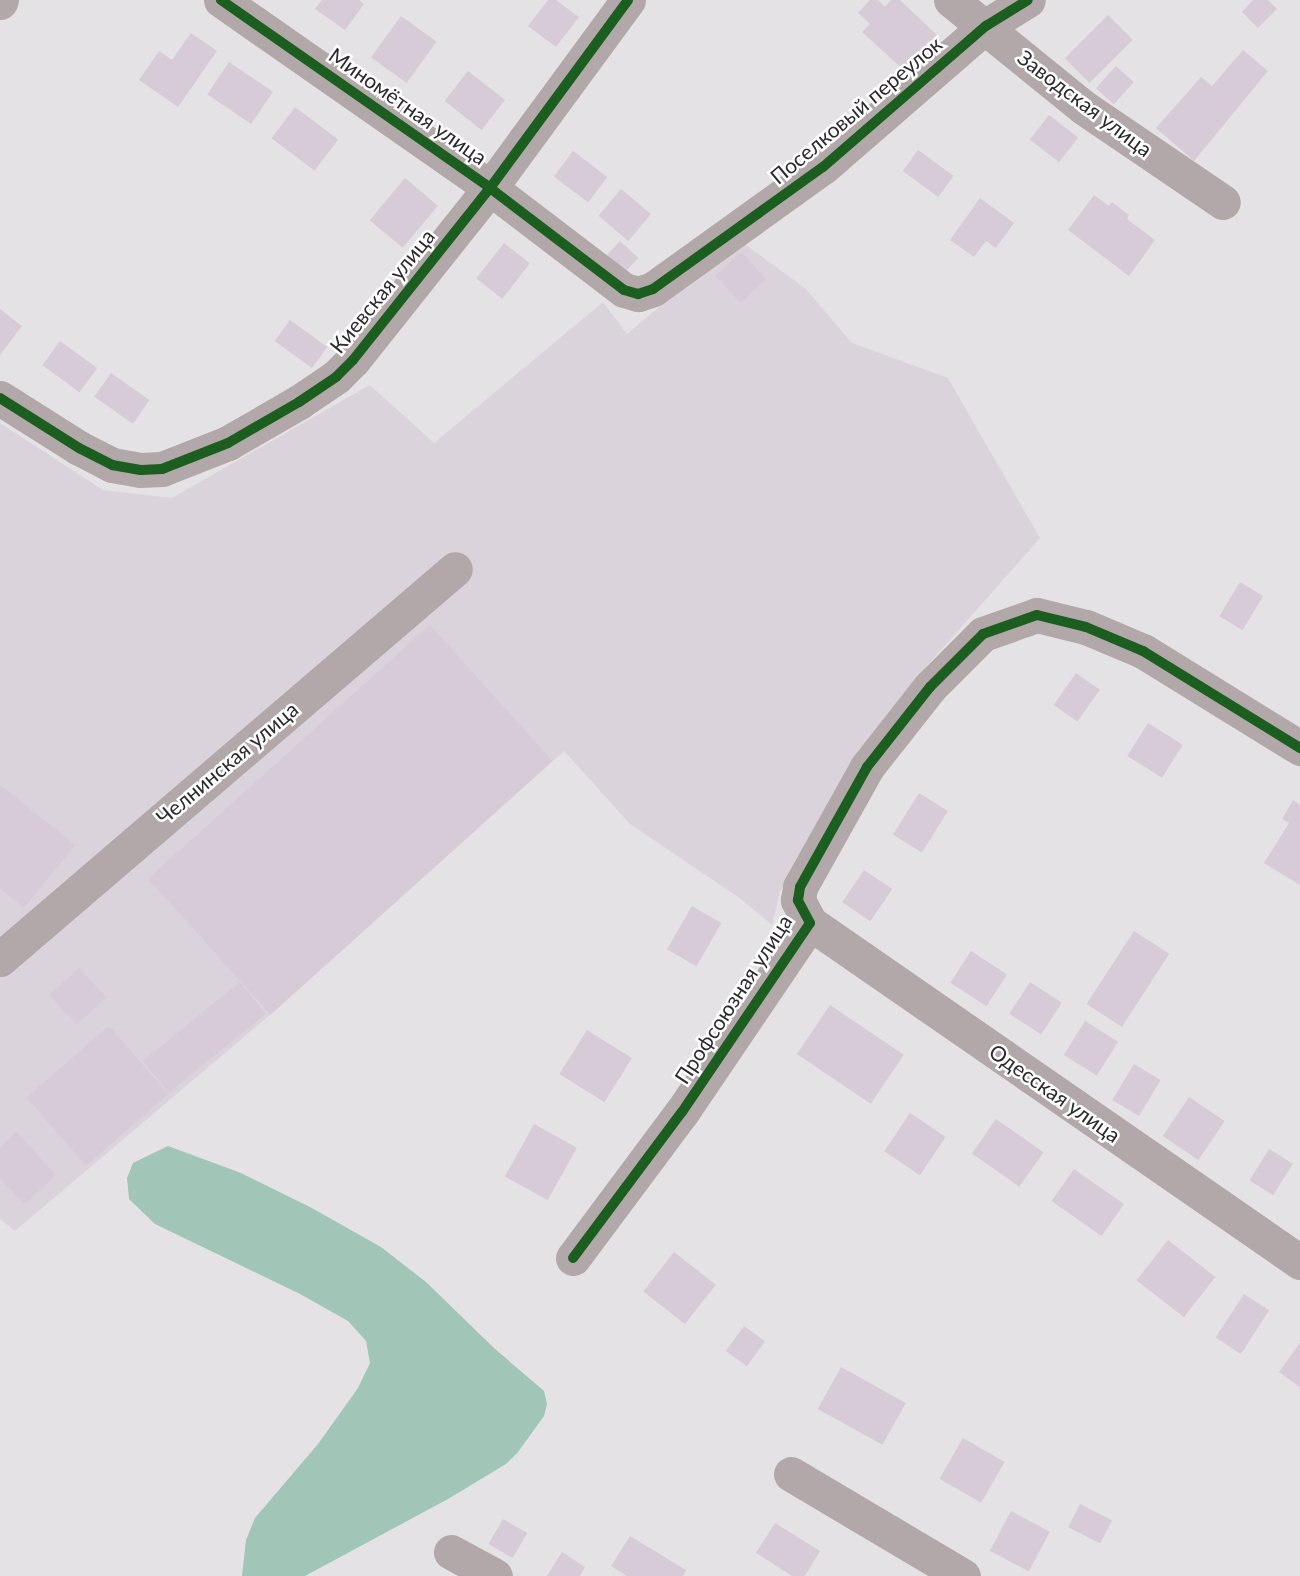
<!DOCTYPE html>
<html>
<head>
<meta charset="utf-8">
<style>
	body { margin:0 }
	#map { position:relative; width:1300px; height:1576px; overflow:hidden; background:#e5e2e6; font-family:Lato,sans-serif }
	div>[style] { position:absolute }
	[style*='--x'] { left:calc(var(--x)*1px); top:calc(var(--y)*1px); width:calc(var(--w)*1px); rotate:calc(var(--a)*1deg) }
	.built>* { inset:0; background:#dad3dc }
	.forest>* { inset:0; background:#a1c5b7 }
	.building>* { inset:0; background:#d6cbd6; transform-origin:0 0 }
	.minor>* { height:35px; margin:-17.5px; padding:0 17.5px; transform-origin:17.5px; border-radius:17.5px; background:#b2a8a9 }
	.cycleway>* { height:10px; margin:-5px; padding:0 5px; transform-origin:5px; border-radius:5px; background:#1b5e20 }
	span { translate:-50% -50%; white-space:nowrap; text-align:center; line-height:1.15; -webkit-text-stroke:5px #fff; paint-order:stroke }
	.street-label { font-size:21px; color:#2b292c }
</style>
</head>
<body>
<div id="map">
	<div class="built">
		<i style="clip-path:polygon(739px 240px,805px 288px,852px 343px,948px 378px,1040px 538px,918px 676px,798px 857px,780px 892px,772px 925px,741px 899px,630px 824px,564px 751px,271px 1014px,15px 1231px,0 1219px,0 423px,103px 490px,172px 498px,370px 385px,434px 443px,603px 302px,627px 334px)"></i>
	</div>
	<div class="forest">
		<i style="clip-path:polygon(168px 1146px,241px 1173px,310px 1207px,381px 1247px,426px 1282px,495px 1349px,544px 1391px,547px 1404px,544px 1416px,518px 1452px,506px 1464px,448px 1499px,305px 1576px,242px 1576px,246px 1540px,255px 1518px,318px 1444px,358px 1388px,370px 1363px,366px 1341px,348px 1321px,300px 1294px,155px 1224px,129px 1199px,127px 1178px,133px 1163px)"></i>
	</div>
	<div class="building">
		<i style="clip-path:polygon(322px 0,359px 0,364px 4px,345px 30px,315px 9px)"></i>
		<i style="clip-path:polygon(548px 0,556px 0,579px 17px,556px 47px,528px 26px)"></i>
		<i style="clip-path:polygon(870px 0,878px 0,885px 7px,891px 0,900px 0,939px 37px,907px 73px,862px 32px,870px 24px,858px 13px)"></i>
		<i style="clip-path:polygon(1253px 0,1268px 0,1277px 9px,1258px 28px,1242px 12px)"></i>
		<i style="left:1108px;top:15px;width:35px;height:61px;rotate:45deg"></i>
		<i style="left:401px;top:16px;width:44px;height:51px;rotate:36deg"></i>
		<i style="clip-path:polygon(191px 33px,217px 51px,178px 107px,139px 80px,159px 51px,172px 60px)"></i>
		<i style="clip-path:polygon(1243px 50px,1268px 71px,1194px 161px,1156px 128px,1201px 77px,1212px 86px)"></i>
		<i style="left:229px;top:62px;width:53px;height:39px;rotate:34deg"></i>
		<i style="left:1116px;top:66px;width:24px;height:30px;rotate:42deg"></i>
		<i style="left:468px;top:71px;width:47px;height:38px;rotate:38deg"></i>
		<i style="left:295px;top:107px;width:54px;height:39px;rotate:37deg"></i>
		<i style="left:1049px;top:115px;width:37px;height:31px;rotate:38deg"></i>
		<i style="left:918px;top:150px;width:44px;height:26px;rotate:36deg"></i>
		<i style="left:573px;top:151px;width:43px;height:32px;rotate:37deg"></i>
		<i style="left:405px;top:178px;width:43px;height:55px;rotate:40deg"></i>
		<i style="left:621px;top:189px;width:39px;height:35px;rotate:40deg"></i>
		<i style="clip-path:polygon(1094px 195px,1109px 206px,1112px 202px,1129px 215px,1127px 219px,1155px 240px,1129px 276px,1068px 230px)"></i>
		<i style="clip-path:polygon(980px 198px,1014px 223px,996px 248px,986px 241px,974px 257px,950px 240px)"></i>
		<i style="left:620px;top:241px;width:25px;height:19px;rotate:43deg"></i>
		<i style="left:504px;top:243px;width:33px;height:45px;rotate:38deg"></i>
		<i style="left:741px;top:252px;width:37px;height:35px;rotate:47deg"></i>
		<i style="clip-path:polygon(0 309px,22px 326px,0 355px)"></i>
		<i style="left:290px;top:320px;width:46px;height:26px;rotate:36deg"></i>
		<i style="left:60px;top:341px;width:46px;height:30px;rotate:36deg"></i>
		<i style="left:111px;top:373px;width:47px;height:29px;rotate:35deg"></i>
		<i style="left:1240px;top:582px;width:27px;height:40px;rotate:31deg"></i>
		<i style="left:430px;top:625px;width:183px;height:379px;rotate:48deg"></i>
		<i style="left:1076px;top:673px;width:29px;height:39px;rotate:35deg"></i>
		<i style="left:1148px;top:723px;width:41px;height:39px;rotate:32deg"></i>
		<i style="clip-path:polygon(0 785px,75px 845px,24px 908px,0 888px)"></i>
		<i style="left:919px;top:793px;width:34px;height:49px;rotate:32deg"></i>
		<i style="clip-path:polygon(1293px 800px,1300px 805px,1300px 885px,1264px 863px,1289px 823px,1282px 819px)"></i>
		<i style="left:864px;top:870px;width:34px;height:39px;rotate:34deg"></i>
		<i style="left:692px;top:906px;width:34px;height:50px;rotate:30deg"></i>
		<i style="left:1134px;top:931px;width:42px;height:87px;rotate:33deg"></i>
		<i style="left:971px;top:951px;width:43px;height:38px;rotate:33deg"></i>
		<i style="left:79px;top:968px;width:40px;height:40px;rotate:47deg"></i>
		<i style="left:240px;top:982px;width:41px;height:125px;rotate:51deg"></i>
		<i style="left:1030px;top:982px;width:38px;height:38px;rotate:33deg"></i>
		<i style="left:830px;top:1005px;width:89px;height:59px;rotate:34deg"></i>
		<i style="left:1085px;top:1021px;width:39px;height:40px;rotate:32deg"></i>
		<i style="left:109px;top:1026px;width:90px;height:109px;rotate:49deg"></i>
		<i style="left:587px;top:1030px;width:53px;height:52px;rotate:32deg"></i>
		<i style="left:1134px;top:1064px;width:31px;height:42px;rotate:31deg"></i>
		<i style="left:1189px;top:1097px;width:43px;height:47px;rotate:34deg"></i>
		<i style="left:910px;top:1113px;width:43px;height:46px;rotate:34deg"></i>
		<i style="left:996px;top:1119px;width:58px;height:42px;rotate:35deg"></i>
		<i style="left:534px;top:1124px;width:49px;height:60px;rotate:29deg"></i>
		<i style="clip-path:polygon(16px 1132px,56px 1175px,25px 1204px,0 1178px,0 1148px)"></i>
		<i style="left:1269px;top:1149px;width:28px;height:37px;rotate:32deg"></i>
		<i style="left:1074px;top:1169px;width:61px;height:39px;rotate:35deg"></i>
		<i style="left:1168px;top:1240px;width:60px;height:51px;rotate:38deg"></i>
		<i style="left:674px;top:1252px;width:53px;height:50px;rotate:38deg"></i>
		<i style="left:1244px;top:1294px;width:30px;height:52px;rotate:33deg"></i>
		<i style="left:744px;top:1326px;width:26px;height:31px;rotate:36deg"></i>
		<i style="clip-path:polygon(1300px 1343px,1300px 1387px,1279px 1372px)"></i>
		<i style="left:841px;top:1367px;width:74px;height:48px;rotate:29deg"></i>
		<i style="left:963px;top:1438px;width:48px;height:47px;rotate:30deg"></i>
		<i style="left:1080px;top:1504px;width:36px;height:26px;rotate:27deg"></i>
		<i style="left:1011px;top:1511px;width:44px;height:45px;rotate:28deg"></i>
		<i style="left:503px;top:1519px;width:28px;height:29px;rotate:30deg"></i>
		<i style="clip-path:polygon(775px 1523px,820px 1551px,805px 1576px,792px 1576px,756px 1553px)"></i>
		<i style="clip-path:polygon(630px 1536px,686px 1570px,683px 1576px,627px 1576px,611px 1566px)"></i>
		<i style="clip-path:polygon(562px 1552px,585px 1567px,580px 1576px,547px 1576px)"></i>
	</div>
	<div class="minor">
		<i style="--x:221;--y:0;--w:328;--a:34.9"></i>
		<i style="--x:490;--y:188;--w:168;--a:37.3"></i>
		<i style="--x:624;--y:290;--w:15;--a:16"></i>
		<i style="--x:638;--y:294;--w:16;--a:-18"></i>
		<i style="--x:653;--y:289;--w:209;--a:-35.7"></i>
		<i style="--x:823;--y:167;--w:216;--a:-40.9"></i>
		<i style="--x:986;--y:26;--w:49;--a:-31.8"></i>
		<i style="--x:951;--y:0;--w:170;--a:39"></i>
		<i style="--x:1083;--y:107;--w:169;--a:34.2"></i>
		<i style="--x:0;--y:2;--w:2;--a:-63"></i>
		<i style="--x:0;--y:398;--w:93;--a:32.3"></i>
		<i style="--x:79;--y:448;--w:37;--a:27"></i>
		<i style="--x:112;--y:465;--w:29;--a:10"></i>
		<i style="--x:141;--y:470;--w:21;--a:-3"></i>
		<i style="--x:162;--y:469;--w:71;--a:-21.5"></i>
		<i style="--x:228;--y:443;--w:82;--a:-30"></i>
		<i style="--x:299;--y:402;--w:45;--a:-34"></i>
		<i style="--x:336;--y:377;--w:24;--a:-45"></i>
		<i style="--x:353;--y:360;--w:220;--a:-51.5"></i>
		<i style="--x:490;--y:188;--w:233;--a:-53.7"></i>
		<i style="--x:810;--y:923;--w:596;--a:34.68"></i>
		<i style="--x:0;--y:959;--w:599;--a:-40.6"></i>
		<i style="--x:573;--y:1258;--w:182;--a:-53.3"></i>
		<i style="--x:682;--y:1112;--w:228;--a:-55.9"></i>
		<i style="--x:810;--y:923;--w:26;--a:-118"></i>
		<i style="--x:798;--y:900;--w:13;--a:-81"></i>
		<i style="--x:800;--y:887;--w:137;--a:-60.8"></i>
		<i style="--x:867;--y:767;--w:102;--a:-51.8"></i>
		<i style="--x:930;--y:687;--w:75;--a:-45"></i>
		<i style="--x:983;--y:634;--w:57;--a:-19.4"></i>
		<i style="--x:1037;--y:615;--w:50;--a:13.8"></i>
		<i style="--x:1086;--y:627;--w:62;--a:22.8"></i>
		<i style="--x:1143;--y:651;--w:185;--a:31.7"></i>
		<i style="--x:791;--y:1474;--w:200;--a:30.7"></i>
		<i style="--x:451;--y:1552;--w:50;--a:28.6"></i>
	</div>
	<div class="cycleway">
		<i style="--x:221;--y:0;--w:328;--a:34.9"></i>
		<i style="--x:490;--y:188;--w:168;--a:37.3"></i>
		<i style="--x:624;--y:290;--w:15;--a:16"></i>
		<i style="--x:638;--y:294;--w:16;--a:-18"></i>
		<i style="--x:653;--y:289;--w:209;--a:-35.7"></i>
		<i style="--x:823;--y:167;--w:216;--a:-40.9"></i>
		<i style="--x:986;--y:26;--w:49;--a:-31.8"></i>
		<i style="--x:0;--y:398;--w:93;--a:32.3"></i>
		<i style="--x:79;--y:448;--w:37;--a:27"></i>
		<i style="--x:112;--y:465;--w:29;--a:10"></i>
		<i style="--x:141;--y:470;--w:21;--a:-3"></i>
		<i style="--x:162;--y:469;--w:71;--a:-21.5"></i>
		<i style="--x:228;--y:443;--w:82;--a:-30"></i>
		<i style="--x:299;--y:402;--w:45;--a:-34"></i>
		<i style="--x:336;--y:377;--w:24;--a:-45"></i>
		<i style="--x:353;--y:360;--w:220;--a:-51.5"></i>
		<i style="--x:490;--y:188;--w:233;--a:-53.7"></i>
		<i style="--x:573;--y:1258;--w:182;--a:-53.3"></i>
		<i style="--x:682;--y:1112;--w:228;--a:-55.9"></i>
		<i style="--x:810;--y:923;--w:26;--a:-118"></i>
		<i style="--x:798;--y:900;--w:13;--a:-81"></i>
		<i style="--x:800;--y:887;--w:137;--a:-60.8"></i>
		<i style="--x:867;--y:767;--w:102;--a:-51.8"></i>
		<i style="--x:930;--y:687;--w:75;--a:-45"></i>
		<i style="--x:983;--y:634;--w:57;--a:-19.4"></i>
		<i style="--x:1037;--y:615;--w:50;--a:13.8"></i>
		<i style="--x:1086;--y:627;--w:62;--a:22.8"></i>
		<i style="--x:1143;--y:651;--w:185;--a:31.7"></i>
	</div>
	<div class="street-label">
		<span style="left:1085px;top:103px;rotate:37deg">Заводская улица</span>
		<span style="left:408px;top:106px;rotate:35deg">Миномётная улица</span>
		<span style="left:856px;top:110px;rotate:-40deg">Поселковый переулок</span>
		<span style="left:382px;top:291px;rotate:-51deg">Киевская улица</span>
		<span style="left:227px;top:763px;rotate:-40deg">Челнинская улица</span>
		<span style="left:733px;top:999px;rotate:-57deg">Профсоюзная улица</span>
		<span style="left:1055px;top:1093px;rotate:35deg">Одесская улица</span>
	</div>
</div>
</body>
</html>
